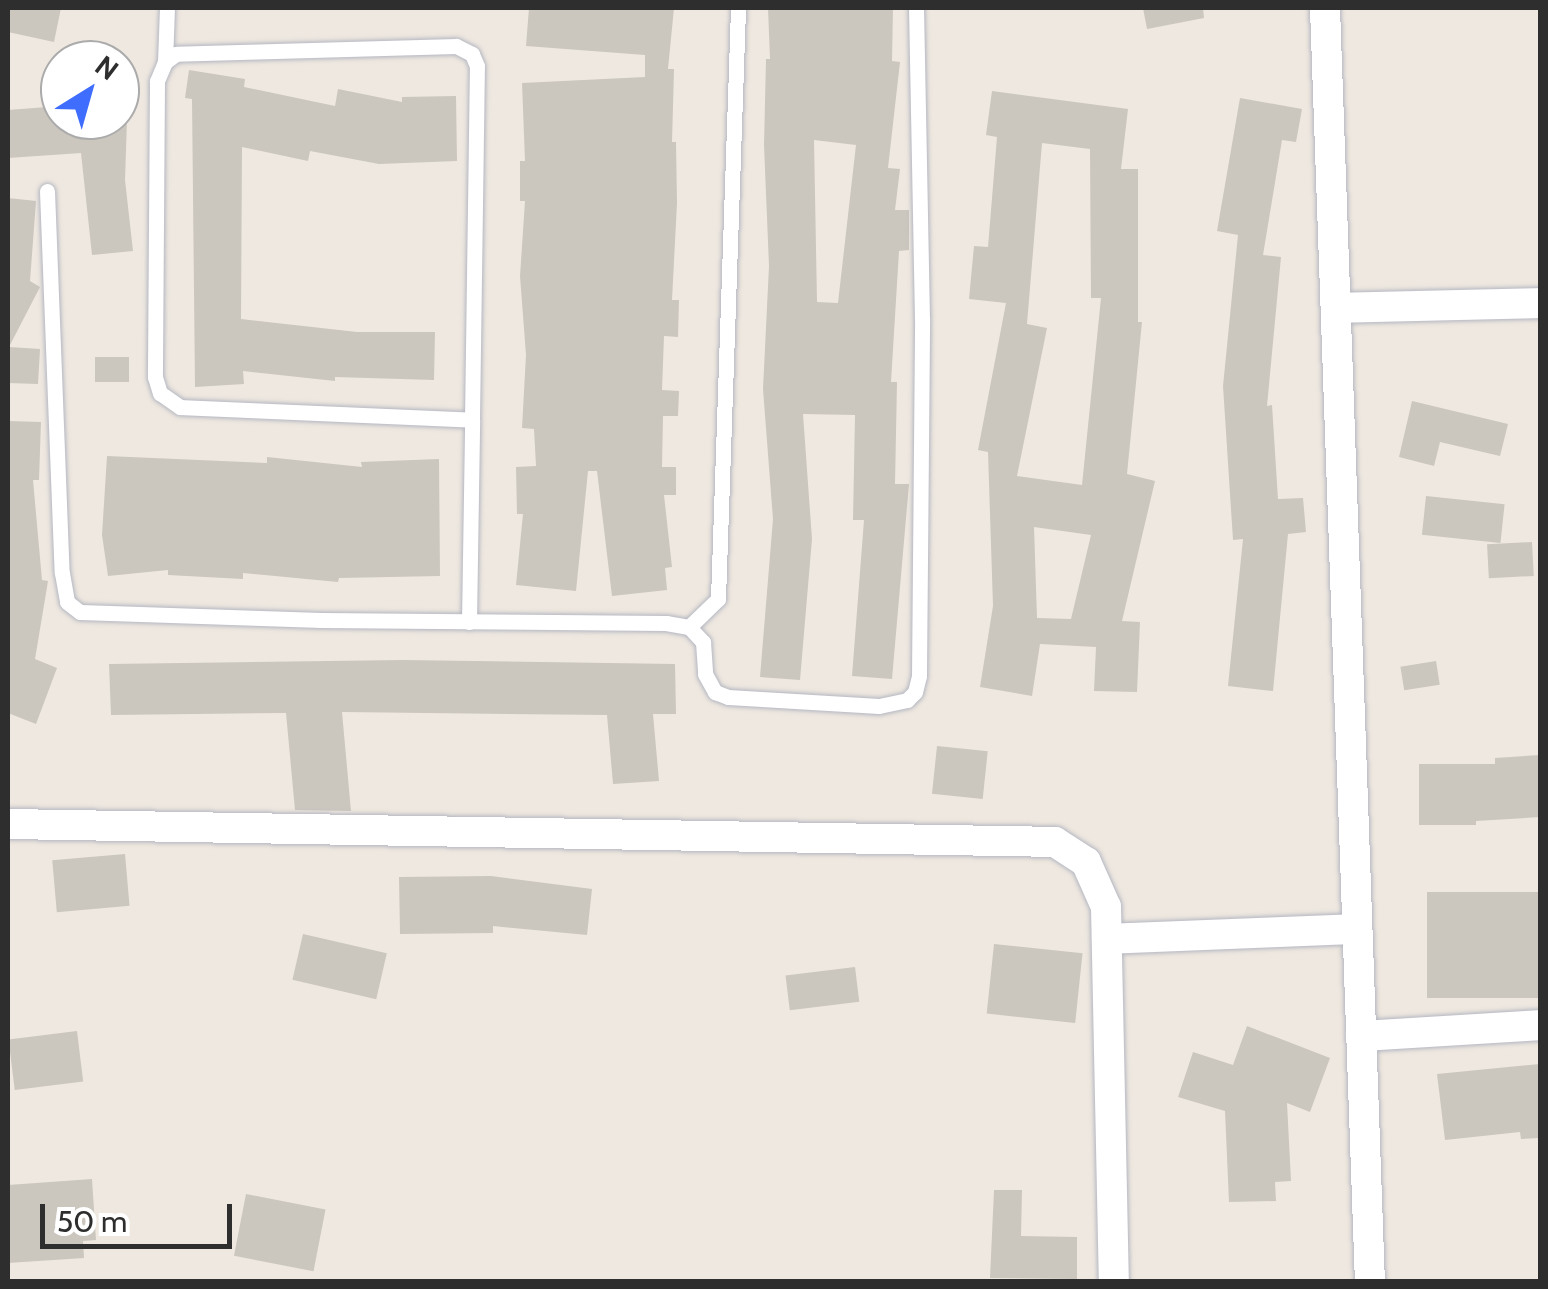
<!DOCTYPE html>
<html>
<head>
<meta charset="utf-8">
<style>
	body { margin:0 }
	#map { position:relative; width:1548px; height:1289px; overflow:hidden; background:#efe8e0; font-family:Cabin,sans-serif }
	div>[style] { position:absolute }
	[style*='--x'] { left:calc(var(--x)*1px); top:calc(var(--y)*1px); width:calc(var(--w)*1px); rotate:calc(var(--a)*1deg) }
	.building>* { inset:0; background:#cbc6be; transform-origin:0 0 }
	.roads { filter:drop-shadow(0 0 2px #b4b7c1) drop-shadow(0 0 2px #b4b7c1) }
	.lane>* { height:15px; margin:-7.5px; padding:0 7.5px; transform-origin:7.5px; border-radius:7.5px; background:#fff }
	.street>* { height:30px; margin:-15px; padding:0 15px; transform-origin:15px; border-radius:15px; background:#fff }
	span { translate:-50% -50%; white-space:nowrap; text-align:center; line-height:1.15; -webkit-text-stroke:8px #fff; paint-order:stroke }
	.frame { position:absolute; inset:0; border:10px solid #2e2e2e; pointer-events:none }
	.north { position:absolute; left:40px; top:40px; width:100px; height:100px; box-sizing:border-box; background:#fff; border:2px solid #ababab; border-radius:50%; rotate:37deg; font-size:28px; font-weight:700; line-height:40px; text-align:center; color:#2e2e2e }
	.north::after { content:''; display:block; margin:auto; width:35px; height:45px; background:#3f6dfd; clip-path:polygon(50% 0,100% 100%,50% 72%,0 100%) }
	.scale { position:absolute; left:40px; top:1204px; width:192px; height:45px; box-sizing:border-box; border:5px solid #2e2e2e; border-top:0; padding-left:12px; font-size:30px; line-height:35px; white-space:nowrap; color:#2e2e2e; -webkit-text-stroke:8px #fff; paint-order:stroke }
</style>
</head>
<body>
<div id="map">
	<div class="building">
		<i style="clip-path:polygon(8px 8px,61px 8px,54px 42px,8px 32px)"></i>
		<i style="clip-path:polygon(529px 8px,674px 8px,668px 69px,674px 69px,672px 142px,676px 142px,677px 203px,672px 300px,679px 300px,678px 337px,664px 336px,662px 390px,679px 391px,678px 416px,663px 416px,662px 467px,676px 467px,676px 495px,664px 495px,672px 567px,665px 568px,667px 590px,612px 596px,597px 471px,588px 471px,576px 591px,516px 585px,523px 514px,517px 514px,516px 467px,536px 466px,534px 429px,522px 428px,526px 355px,520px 276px,525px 201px,520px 201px,520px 161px,525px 161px,522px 83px,645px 77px,645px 55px,526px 46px)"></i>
		<i style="clip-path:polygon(evenodd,768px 8px,893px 8px,892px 61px,900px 62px,888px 168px,900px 169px,895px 210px,909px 210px,909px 250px,899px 251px,891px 382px,897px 382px,895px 484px,909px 484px,892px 679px,852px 676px,864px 520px,853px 520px,855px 415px,803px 414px,812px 539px,800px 680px,760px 677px,773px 519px,763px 389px,769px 266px,764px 145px,766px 59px,770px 59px,768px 8px,814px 140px,856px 145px,838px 303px,817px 302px,814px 140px)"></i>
		<i style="clip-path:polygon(1143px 8px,1203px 8px,1204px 18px,1147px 29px)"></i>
		<i style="clip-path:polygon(189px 70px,245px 79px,244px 87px,335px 106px,338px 89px,402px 102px,402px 97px,456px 96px,457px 161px,379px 164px,310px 151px,308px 161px,242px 147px,241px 319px,357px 332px,435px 332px,434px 380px,335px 377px,335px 381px,243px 371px,244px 384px,195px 387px,192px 99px,185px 98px)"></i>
		<i style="clip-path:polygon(evenodd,992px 91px,1128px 109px,1121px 169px,1138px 169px,1138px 322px,1142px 322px,1127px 474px,1155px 481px,1122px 621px,1140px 622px,1137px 692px,1094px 691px,1096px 647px,1040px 644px,1032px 696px,980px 687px,993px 606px,988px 452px,978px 450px,1006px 303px,969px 299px,974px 246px,988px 247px,997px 137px,986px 135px,992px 91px,1042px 143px,1090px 149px,1091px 298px,1101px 298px,1082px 485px,1017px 476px,1047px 328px,1027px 324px,1042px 143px,992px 91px,1034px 527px,1091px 535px,1071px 619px,1037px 618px,1034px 527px)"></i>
		<i style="clip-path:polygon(1240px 98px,1302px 109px,1296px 142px,1282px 140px,1263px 255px,1281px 257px,1267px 406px,1272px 405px,1278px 499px,1303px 498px,1306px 532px,1288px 534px,1273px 691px,1228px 686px,1243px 539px,1233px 540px,1223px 386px,1238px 235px,1217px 231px)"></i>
		<i style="clip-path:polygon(60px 106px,60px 120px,127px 120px,125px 180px,133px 251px,92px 255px,81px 153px,8px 158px,8px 110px)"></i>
		<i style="clip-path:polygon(8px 198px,36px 201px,30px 281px,40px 287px,9px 347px,40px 349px,38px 384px,8px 383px)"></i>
		<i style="left:95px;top:357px;width:34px;height:25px"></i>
		<i style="clip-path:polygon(1412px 401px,1508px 424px,1500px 456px,1440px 442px,1434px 466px,1399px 457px)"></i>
		<i style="clip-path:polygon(8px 421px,41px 422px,39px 480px,33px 480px,42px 580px,48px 581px,35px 659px,57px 668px,36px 724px,8px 713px)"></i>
		<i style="clip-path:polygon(107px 456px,267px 463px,267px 457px,362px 467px,361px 462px,439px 459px,440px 576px,339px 578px,338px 582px,243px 573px,243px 579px,168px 575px,168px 570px,108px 576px,102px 535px)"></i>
		<i style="left:1426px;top:496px;width:79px;height:39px;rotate:6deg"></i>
		<i style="left:1532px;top:542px;width:34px;height:45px;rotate:87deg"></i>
		<i style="clip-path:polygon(403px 660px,675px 664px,676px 714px,653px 714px,659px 781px,613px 784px,607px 715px,342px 712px,351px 811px,295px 810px,286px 713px,111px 715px,109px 664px)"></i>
		<i style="left:1436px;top:661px;width:24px;height:36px;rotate:81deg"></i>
		<i style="left:937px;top:746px;width:51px;height:48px;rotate:6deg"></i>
		<i style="clip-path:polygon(1540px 755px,1540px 817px,1476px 821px,1476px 825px,1419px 825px,1419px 764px,1495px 764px,1495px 758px)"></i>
		<i style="left:125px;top:854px;width:52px;height:73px;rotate:85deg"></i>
		<i style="clip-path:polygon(491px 876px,592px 889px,587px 935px,493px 926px,493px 933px,400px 934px,399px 877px)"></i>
		<i style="left:1540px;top:892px;width:106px;height:113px;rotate:90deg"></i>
		<i style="left:303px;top:934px;width:86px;height:47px;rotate:13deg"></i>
		<i style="left:994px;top:944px;width:89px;height:70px;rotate:6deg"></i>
		<i style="left:855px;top:967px;width:35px;height:70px;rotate:83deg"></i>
		<i style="clip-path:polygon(1247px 1026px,1330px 1058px,1310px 1112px,1287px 1103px,1291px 1181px,1275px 1182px,1276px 1201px,1229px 1202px,1225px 1111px,1178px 1097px,1193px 1052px,1233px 1065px)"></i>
		<i style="left:77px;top:1031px;width:51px;height:69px;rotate:83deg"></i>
		<i style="clip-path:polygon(1540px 1064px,1540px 1138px,1521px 1139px,1520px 1132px,1445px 1140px,1437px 1074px)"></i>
		<i style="clip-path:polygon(92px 1179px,96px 1240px,83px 1241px,84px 1258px,8px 1263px,8px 1185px)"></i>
		<i style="clip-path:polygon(994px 1190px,1022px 1190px,1021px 1236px,1077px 1237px,1077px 1279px,990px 1278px)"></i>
		<i style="left:246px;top:1194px;width:81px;height:63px;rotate:11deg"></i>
	</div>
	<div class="roads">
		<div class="lane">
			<i style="--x:165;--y:62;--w:54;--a:-87.9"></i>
			<i style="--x:47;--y:191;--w:382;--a:87.8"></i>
			<i style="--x:62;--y:573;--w:29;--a:80"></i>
			<i style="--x:67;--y:602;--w:16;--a:38"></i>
			<i style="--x:80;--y:612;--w:241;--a:1.9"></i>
			<i style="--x:321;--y:620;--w:345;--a:0.5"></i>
			<i style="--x:666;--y:623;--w:23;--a:10"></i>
			<i style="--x:689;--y:627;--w:21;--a:47"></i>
			<i style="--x:703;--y:642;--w:32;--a:86"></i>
			<i style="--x:705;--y:674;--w:21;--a:61"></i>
			<i style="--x:715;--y:692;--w:14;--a:21"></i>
			<i style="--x:728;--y:697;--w:151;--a:3.4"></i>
			<i style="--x:879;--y:706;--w:29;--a:-12"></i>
			<i style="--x:907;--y:700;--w:11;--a:-45"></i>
			<i style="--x:915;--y:692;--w:16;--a:-76"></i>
			<i style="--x:919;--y:676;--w:357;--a:-89.5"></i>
			<i style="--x:922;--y:319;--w:311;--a:-91.1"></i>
			<i style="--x:469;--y:622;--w:202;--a:-89.1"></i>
			<i style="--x:472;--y:420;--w:354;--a:-89.2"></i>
			<i style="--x:477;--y:66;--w:13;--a:-113"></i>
			<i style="--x:472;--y:54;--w:18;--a:-153"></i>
			<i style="--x:456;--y:46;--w:280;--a:178.4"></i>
			<i style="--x:176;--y:54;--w:14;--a:144"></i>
			<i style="--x:165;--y:62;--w:21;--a:113"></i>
			<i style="--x:157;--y:81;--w:296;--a:90.4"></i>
			<i style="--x:155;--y:377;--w:17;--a:73"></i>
			<i style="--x:160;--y:393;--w:24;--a:35"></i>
			<i style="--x:180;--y:407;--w:292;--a:2.5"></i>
			<i style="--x:689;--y:627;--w:40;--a:-44"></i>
			<i style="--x:718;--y:599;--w:591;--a:-88.06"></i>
		</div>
		<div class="street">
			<i style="--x:1325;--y:8;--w:1275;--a:87.98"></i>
			<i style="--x:1336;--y:308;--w:204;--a:-1.4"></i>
			<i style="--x:8;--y:824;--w:1047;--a:0.98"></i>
			<i style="--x:1055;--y:842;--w:37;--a:33"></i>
			<i style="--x:1086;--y:862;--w:49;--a:66"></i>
			<i style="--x:1106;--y:907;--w:375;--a:88.8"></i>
			<i style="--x:1107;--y:939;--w:250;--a:-2.3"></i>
			<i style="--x:1361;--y:1036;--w:179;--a:-3.5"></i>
		</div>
	</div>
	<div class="frame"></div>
	<div class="north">N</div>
	<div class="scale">50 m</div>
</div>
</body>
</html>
